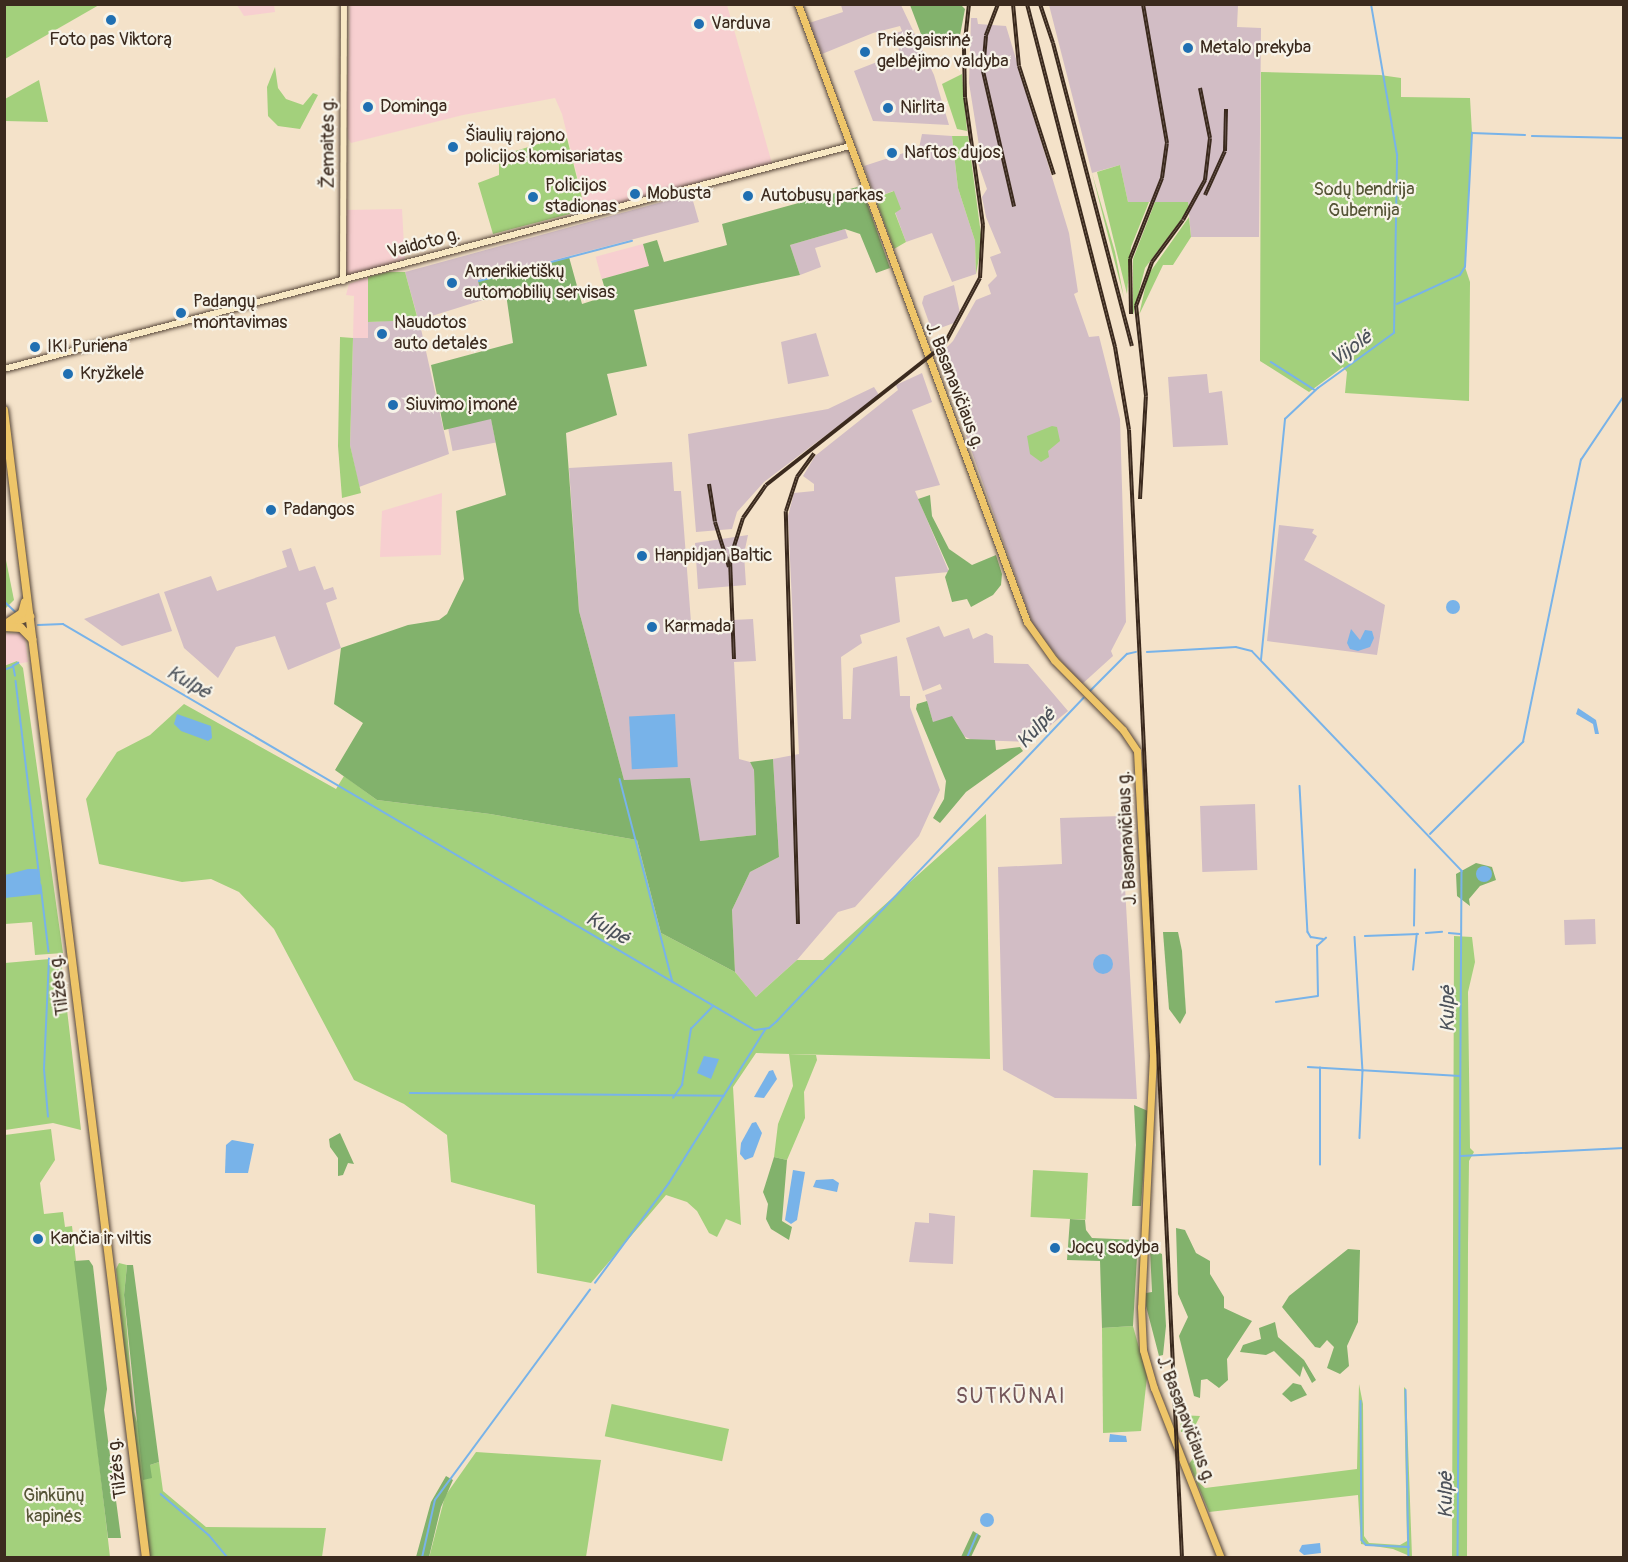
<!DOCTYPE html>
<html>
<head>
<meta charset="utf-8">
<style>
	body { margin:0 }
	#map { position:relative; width:1628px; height:1562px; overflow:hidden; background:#f4e2c9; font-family:Pangolin,sans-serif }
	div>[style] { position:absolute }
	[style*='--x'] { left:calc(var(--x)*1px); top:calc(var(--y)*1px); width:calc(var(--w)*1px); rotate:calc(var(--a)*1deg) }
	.built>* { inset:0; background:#f7cfd0; transform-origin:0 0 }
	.industrial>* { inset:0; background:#d2bdc5; transform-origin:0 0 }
	.green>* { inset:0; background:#a3d07c; transform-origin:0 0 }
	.forest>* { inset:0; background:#82b26c }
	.water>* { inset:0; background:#78b3e9; transform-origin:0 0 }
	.round { border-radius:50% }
	.stream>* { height:1.5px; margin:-0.75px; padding:0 0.75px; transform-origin:0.75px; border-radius:0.75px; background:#78b3e9 }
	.roads { filter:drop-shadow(0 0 2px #574638) drop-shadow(0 0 2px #574638) }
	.secondary>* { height:6px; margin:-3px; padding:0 3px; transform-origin:3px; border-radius:3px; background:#f8e8c3 }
	.primary>* { height:7px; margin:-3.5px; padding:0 3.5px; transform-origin:3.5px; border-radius:3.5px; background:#eec569 }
	.highway>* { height:8px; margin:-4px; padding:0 4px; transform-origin:4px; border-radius:4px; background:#eec569 }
	.rail>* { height:4px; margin-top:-2px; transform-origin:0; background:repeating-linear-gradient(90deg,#f7f3e8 0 4.5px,#3b2a1e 0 9px); box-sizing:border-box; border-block:2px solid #3b2a1e }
	.dots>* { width:16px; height:16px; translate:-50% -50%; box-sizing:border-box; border:3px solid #f7f3e8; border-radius:50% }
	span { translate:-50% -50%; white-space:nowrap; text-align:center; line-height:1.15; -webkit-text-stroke:4.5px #f7f3e8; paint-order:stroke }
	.poi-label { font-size:18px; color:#3b2a1e }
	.left { translate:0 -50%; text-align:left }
	.street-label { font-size:18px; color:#3b2a1e }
	.park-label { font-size:18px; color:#555436 }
	.water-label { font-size:20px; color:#4d535b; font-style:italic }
	.quarter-label { font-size:21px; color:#735559; letter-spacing:1.5px }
	.frame { position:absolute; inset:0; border:6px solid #3b2a1e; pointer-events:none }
</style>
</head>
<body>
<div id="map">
	<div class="built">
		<i style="clip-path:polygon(237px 5px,274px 5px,275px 12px,244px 16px)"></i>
		<i style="clip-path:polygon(350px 5px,727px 5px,773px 167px,587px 216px,562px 114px,555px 98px,463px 115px,351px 143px,348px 138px,347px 108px)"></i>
		<i style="clip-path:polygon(402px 209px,405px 264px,343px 281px,344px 210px)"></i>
		<i style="left:643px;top:244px;width:23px;height:49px;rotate:75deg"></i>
		<i style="clip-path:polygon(368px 277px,368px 338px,353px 338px,354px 296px,346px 295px,349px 284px)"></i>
		<i style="clip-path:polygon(442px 493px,441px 555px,380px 557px,382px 511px)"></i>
		<i style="clip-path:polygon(20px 633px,25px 637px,28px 662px,5px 666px,5px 634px)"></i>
	</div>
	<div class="industrial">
		<i style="clip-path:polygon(841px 5px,901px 5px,934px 75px,949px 125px,873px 121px,854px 71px,900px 53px,893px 34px,902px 31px,900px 26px,873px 33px,822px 54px,809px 23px,843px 12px)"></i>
		<i style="clip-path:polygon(1049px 5px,1238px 5px,1237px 27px,1261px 28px,1259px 237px,1191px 237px,1188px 202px,1128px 202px,1120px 165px,1092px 173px)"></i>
		<i style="clip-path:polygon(971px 18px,977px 18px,978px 24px,1006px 26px,1069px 233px,1078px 292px,1074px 294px,1089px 337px,1099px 336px,1120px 419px,1126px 622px,1111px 651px,1113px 656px,1081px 685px,1034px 628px,938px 356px,953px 341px,976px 300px,991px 294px,988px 285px,997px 276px,990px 257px,1001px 253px,986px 217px,982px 197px,987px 189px,977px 160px,981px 158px,969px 83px)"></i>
		<i style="clip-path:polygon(922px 134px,952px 136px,958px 188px,975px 241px,976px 274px,952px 282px,932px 233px,906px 242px,895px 212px,893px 191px,875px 198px,864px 166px,919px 148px)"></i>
		<i style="clip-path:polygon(691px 194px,699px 222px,478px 280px,483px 300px,419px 320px,449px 454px,359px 487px,350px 445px,353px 338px,368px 338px,368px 322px,418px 319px,405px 272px)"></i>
		<i style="clip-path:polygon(845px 229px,848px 238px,815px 248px,821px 267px,800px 275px,790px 245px)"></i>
		<i style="clip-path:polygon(954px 285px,960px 313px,954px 323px,932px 331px,922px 303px,924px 296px)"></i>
		<i style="clip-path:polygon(816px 333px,829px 376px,788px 384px,781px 342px)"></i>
		<i style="clip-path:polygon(922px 373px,932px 402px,912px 410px,940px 485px,915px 491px,949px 572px,895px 577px,900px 622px,860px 635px,862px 643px,841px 657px,843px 719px,851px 719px,853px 668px,897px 656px,900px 696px,910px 696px,910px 707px,940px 790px,919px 836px,855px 907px,838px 912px,797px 960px,756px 997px,735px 972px,732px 910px,750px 872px,779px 857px,773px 759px,799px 754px,788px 516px,794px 493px,814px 491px,814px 484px,803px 476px,815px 456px,898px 390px,896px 385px)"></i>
		<i style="clip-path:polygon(1207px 374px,1209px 393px,1222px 391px,1228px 445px,1173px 447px,1168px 377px)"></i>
		<i style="clip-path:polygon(874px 387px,879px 395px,764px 482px,737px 512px,732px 529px,696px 532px,688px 434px,828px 409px)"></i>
		<i style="left:491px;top:418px;width:25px;height:44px;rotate:79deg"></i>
		<i style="clip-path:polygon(672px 462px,674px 491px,681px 491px,691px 622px,753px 619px,756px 661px,734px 662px,739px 759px,750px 762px,754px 770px,756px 835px,700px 841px,624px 780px,579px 611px,569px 468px)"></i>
		<i style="clip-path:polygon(1279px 525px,1314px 529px,1312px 533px,1317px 536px,1304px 560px,1385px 605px,1377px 655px,1267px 641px)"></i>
		<i style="clip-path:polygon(748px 535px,744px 554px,746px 585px,698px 589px,695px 543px)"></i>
		<i style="clip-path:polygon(291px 548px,299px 571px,315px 566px,324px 590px,333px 587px,337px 599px,326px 603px,341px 648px,288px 670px,275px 636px,236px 647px,218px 678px,184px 648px,164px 592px,211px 576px,217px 591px,287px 567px,282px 551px)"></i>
		<i style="clip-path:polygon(159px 593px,172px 631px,122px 646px,84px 619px)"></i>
		<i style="clip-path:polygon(939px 626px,944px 637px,969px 628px,973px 639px,986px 633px,993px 636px,994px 663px,1028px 664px,1068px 711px,1030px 742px,972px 740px,933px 722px,925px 695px,942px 689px,940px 684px,923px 691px,906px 638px)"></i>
		<i style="left:1255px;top:804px;width:66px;height:55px;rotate:88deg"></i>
		<i style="clip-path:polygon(1121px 816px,1137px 1099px,1055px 1098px,1003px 1070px,998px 867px,1062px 864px,1060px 818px)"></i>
		<i style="left:1595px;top:919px;width:25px;height:31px;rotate:88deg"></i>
		<i style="clip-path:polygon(929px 1213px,955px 1216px,953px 1264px,909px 1262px,915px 1222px,929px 1223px)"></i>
	</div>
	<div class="green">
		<i style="clip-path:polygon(5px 4px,99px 4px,99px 5px,5px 59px)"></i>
		<i style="clip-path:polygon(275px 67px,278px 88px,286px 99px,303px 105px,313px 93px,318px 95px,300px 129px,278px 126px,268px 116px,267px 87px)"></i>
		<i style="clip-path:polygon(1261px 72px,1380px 75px,1401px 78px,1401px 97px,1470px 98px,1472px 133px,1465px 267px,1470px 282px,1469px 401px,1345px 393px,1347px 372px,1343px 367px,1309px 392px,1260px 361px)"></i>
		<i style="clip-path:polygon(962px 74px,967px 131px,957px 129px,942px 84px)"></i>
		<i style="clip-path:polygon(39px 80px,48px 122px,5px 121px,5px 99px)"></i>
		<i style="clip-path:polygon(952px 136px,968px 136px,982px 242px,976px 274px,975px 241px,958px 188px)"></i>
		<i style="clip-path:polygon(561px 137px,567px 138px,585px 210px,493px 234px,478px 183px,499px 175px,499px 156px)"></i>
		<i style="clip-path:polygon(1120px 165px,1128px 202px,1149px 202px,1131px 247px,1127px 294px,1097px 172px)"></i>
		<i style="clip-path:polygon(1092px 173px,1115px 252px,1124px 298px)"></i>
		<i style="clip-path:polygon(894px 191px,901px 209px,895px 213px,906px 242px,894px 249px,875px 198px)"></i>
		<i style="clip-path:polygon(1155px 202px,1188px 202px,1189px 209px,1145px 268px,1133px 315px,1133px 259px)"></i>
		<i style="clip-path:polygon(1189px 217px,1191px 237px,1173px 265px,1163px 265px,1139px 315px,1148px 275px)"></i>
		<i style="clip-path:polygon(388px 272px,405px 272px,418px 320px,368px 322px,368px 277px)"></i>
		<i style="clip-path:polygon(340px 337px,353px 338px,350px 445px,361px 493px,342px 498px,338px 446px)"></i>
		<i style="clip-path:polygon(1052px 426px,1057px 427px,1060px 441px,1048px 451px,1049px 457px,1041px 462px,1030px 454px,1027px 436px)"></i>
		<i style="clip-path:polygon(5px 555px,14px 600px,5px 609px,4px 609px)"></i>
		<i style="clip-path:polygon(17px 661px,23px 668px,63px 953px,35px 955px,32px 922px,5px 924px,4px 666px)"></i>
		<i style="clip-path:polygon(184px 704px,336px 789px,344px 776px,377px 800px,490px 814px,637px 840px,661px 933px,735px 972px,756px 997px,797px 960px,823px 960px,986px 814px,990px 1059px,756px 1053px,733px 1087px,741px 1225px,726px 1219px,717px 1237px,709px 1233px,697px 1211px,687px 1202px,666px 1195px,591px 1283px,537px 1273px,535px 1205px,451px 1182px,447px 1135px,404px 1104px,354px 1080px,274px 929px,239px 892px,211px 879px,182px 882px,99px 864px,86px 799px,117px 752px,150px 735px)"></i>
		<i style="clip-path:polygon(1454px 936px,1472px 937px,1475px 962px,1468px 992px,1470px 1148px,1474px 1152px,1469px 1161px,1468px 1245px,1467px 1558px,1452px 1557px)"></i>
		<i style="clip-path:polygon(61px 958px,81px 1130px,53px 1123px,5px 1130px,5px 963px)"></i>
		<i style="clip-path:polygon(789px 1054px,816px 1055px,817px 1060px,804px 1092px,805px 1118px,787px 1160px,774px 1157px,778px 1124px,793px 1086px)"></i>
		<i style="clip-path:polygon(51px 1129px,55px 1160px,40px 1183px,44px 1214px,63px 1212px,65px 1227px,72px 1226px,110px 1557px,5px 1557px,5px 1135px)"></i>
		<i style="left:1033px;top:1170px;width:55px;height:47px;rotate:3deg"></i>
		<i style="clip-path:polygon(119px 1263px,127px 1265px,124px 1295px,134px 1412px,150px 1465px,159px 1462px,163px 1491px,206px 1527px,326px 1528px,322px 1557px,150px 1557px,125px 1354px,116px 1269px)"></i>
		<i style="clip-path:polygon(1133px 1326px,1147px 1377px,1141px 1431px,1103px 1433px,1102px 1328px)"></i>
		<i style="clip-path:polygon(1359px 1384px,1363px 1404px,1364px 1536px,1369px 1543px,1400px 1545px,1407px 1541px,1404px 1387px,1406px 1389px,1412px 1557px,1393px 1549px,1361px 1544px,1358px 1495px,1209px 1512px,1189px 1464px,1194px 1457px,1198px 1482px,1205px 1488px,1357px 1469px)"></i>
		<i style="clip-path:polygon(1180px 1415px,1200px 1416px,1192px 1432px,1181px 1432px)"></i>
		<i style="left:729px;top:1429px;width:33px;height:120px;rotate:102deg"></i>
		<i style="clip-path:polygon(476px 1452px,601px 1460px,586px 1557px,429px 1558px,445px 1496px)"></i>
	</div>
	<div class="forest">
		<i style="clip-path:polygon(910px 5px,961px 5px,965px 9px,958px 46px,947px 40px,924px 42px)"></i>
		<i style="clip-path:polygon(861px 186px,890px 268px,876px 273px,860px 234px,845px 229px,790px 245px,800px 275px,634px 310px,647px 366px,607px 374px,617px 415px,566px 433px,579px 611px,624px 780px,690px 778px,700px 841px,756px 835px,754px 770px,750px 762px,773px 759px,779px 857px,750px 872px,732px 910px,735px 972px,661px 933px,637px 840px,490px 814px,377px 800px,335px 770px,363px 723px,334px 704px,341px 648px,408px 625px,439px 620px,447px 614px,464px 579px,456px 511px,506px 495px,491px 419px,444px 430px,431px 365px,513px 343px,506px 294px,483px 300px,478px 281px,569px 257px,582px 304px,607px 296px,602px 279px,649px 266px,643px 244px,657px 240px,664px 262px,727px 245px,722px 224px)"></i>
		<i style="clip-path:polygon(930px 495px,932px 516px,949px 549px,972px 565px,996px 555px,1002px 574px,1001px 585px,993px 595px,971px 607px,967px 599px,952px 602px,945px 577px,949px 569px,918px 499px)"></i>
		<i style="clip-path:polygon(927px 701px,933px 722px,952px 716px,966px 739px,995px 740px,996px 750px,1020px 747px,1023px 751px,966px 792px,940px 823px,933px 818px,944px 799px,946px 781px,916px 709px,917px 704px)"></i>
		<i style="clip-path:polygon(1476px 863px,1492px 867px,1496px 880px,1480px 886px,1469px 899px,1470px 906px,1457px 896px,1456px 874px)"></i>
		<i style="clip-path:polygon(1163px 932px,1178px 932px,1182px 951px,1186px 1013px,1180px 1024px,1169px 1009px)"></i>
		<i style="clip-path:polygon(1134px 1105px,1148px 1111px,1141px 1206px,1132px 1206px,1136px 1145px)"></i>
		<i style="clip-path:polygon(340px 1133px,354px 1164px,348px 1163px,343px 1175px,338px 1176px,338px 1158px,330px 1147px,329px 1139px)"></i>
		<i style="clip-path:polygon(774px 1157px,787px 1160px,782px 1221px,792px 1227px,789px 1240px,771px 1229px,766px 1219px,768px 1204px,763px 1192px)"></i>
		<i style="clip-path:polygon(1070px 1219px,1085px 1220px,1086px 1230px,1092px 1238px,1138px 1240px,1133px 1326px,1102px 1328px,1100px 1261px,1067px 1260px)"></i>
		<i style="clip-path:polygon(1176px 1228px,1185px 1230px,1196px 1253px,1210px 1261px,1210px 1274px,1224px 1297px,1224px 1308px,1252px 1321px,1227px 1359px,1228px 1380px,1219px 1388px,1207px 1379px,1201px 1380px,1200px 1398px,1194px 1396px,1179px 1336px,1188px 1317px,1178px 1294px)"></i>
		<i style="clip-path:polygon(1150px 1249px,1162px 1254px,1166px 1326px,1163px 1355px,1159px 1356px,1146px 1306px,1146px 1293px,1152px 1292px)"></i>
		<i style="clip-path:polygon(1348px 1249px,1360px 1250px,1358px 1322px,1347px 1346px,1349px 1366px,1340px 1374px,1327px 1368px,1334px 1347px,1327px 1340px,1320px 1348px,1315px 1347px,1282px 1307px,1289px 1296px)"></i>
		<i style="clip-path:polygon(89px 1260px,93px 1266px,107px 1389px,104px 1410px,121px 1538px,108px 1538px,74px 1261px)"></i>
		<i style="clip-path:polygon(127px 1265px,133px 1265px,159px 1462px,150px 1465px,152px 1478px,143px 1480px,124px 1295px)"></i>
		<i style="clip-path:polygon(1275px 1322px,1278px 1337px,1304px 1360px,1316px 1380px,1312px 1383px,1303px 1366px,1300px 1377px,1274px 1351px,1266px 1355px,1240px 1352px,1243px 1345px,1261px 1339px,1259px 1328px)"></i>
		<i style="clip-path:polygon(1293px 1383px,1301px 1385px,1307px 1395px,1291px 1402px,1282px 1394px)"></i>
		<i style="clip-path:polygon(446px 1476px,453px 1480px,441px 1507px,429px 1557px,416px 1557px,431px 1502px)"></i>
		<i style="clip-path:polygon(973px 1531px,981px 1536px,971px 1557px,961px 1557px)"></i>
	</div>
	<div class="water">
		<i class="round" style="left:1446px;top:600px;width:14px;height:14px"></i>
		<i style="clip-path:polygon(1351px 629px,1360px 640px,1365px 630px,1372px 631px,1374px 638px,1370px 647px,1358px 651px,1350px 649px,1347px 643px)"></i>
		<i style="clip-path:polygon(1578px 708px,1596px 720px,1599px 734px,1595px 734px,1593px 724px,1576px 714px)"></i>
		<i style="clip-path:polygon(177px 714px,211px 726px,212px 738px,208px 741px,181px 731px,174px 724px)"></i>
		<i style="left:675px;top:714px;width:53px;height:46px;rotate:87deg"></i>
		<i class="round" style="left:1476px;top:866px;width:16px;height:16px"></i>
		<i style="clip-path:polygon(28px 869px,39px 869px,42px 894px,5px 898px,5px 875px)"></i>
		<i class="round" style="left:1093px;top:954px;width:20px;height:20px"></i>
		<i style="clip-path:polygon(704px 1056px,719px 1059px,711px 1079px,697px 1073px)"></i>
		<i style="clip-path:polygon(773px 1070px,777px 1079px,764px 1098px,754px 1097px,769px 1071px)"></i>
		<i style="clip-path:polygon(756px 1122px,762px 1133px,753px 1157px,745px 1160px,740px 1154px,741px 1143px,752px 1123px)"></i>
		<i style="clip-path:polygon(232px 1140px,254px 1144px,248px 1173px,225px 1173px,226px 1145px)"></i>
		<i style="clip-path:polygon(793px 1170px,805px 1172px,797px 1220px,791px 1224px,785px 1220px)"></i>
		<i style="clip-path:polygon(833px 1179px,839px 1183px,837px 1192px,813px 1187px,816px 1180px)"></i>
		<i style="clip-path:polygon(1110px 1434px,1126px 1436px,1127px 1442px,1109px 1442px)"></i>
		<i class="round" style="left:980px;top:1513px;width:14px;height:14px"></i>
		<i style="clip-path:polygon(1320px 1543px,1321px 1553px,1304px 1555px,1299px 1551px,1302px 1545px)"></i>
	</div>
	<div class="stream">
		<i style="--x:1532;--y:136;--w:92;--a:1.2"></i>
		<i style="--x:479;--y:281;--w:158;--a:-14.7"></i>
		<i style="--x:1397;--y:304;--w:69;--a:-24.7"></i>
		<i style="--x:1460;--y:275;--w:9;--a:-58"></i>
		<i style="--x:1465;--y:267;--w:134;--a:-87"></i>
		<i style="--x:1472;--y:133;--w:53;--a:2.2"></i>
		<i style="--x:1271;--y:362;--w:52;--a:32.5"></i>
		<i style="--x:4;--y:601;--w:16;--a:43"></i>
		<i style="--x:38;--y:625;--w:25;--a:-2"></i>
		<i style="--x:63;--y:624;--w:802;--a:30.4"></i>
		<i style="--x:755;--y:1030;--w:14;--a:-8"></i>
		<i style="--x:769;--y:1028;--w:11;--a:-41"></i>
		<i style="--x:777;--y:1021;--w:445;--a:-46.5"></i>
		<i style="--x:1147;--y:652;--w:89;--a:-3.2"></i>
		<i style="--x:1236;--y:647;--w:16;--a:14"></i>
		<i style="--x:1252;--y:651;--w:304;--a:46.3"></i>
		<i style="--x:1462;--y:871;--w:687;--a:90.33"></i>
		<i style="--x:1261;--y:660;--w:242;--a:-84.3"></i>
		<i style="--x:1285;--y:419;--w:45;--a:-43.2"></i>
		<i style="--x:1318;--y:388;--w:94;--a:-35.9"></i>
		<i style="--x:1394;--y:333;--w:178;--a:-89"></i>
		<i style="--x:1397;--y:155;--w:153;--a:-99.8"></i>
		<i style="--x:4;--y:670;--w:9;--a:-21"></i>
		<i style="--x:15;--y:676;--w:10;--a:-101"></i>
		<i style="--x:13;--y:666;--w:6;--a:-31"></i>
		<i style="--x:16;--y:681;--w:200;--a:83.1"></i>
		<i style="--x:1090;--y:691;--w:52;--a:-45"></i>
		<i style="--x:1127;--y:654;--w:9;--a:-13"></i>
		<i style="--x:620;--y:779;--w:210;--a:75.4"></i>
		<i style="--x:1300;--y:786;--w:146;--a:86.9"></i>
		<i style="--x:1308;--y:932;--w:6;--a:59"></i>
		<i style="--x:1311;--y:937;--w:12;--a:9"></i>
		<i style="--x:1430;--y:834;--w:131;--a:-44.7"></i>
		<i style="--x:1523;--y:742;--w:288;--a:-78.4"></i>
		<i style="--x:1581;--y:460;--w:77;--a:-56.1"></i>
		<i style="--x:41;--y:885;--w:67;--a:83.2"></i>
		<i style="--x:1414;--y:926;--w:56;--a:-89"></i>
		<i style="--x:1426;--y:933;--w:16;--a:-4"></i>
		<i style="--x:1449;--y:933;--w:11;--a:5"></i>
		<i style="--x:1365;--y:936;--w:53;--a:-2.2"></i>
		<i style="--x:1355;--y:937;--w:134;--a:86.6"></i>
		<i style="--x:1363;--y:1071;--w:67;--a:92.6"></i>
		<i style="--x:1413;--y:970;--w:36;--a:-84"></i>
		<i style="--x:1276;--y:1002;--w:42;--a:-8.1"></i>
		<i style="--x:1318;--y:996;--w:50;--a:-91.1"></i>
		<i style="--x:1317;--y:946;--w:12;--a:-42"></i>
		<i style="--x:1308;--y:1067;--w:152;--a:3.4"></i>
		<i style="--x:410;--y:1093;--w:314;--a:0.5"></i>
		<i style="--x:673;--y:1098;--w:16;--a:-55"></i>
		<i style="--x:682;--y:1085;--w:57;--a:-80.9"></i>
		<i style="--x:691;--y:1029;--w:30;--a:-46"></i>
		<i style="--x:48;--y:1117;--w:48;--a:-94.8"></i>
		<i style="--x:44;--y:1069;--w:110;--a:-87.4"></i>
		<i style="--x:1461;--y:1156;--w:163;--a:-2.8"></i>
		<i style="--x:1320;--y:1165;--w:97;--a:-90"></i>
		<i style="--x:595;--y:1283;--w:124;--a:-53.5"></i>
		<i style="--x:669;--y:1183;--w:181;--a:-57.9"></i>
		<i style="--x:1406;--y:1390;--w:168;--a:89"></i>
		<i style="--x:1361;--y:1401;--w:139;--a:89.6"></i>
		<i style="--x:1362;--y:1540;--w:6;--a:51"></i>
		<i style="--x:1366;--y:1545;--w:43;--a:2.7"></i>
		<i style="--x:161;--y:1494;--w:63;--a:40.5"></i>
		<i style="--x:209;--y:1535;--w:30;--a:50"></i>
		<i style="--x:422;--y:1558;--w:59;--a:-77.4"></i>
		<i style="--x:435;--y:1500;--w:261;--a:-53.6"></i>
		<i style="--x:967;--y:1558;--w:25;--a:-67"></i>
	</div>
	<div class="roads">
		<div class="secondary">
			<i style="--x:343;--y:281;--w:277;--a:-89.8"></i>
			<i style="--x:4;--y:369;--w:875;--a:-14.77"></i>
		</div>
		<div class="primary">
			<i style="--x:798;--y:4;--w:659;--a:69.67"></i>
			<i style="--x:1027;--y:622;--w:47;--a:54.6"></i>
			<i style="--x:1054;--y:660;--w:98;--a:45.4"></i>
			<i style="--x:1123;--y:730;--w:25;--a:56"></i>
			<i style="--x:1137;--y:751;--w:304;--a:87"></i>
			<i style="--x:1153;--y:1055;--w:252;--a:92.7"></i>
			<i style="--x:1141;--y:1307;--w:43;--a:87.3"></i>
			<i style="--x:1143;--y:1350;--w:40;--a:74"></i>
			<i style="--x:1154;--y:1388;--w:183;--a:68.5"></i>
			<i style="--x:10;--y:624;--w:22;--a:-22"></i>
		</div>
		<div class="highway">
			<i style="--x:4;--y:410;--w:1157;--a:82.95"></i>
			<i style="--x:4;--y:625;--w:22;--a:-34"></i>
			<i style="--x:22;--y:613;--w:11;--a:-75"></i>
			<i style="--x:4;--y:627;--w:17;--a:3"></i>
			<i style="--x:21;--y:628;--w:16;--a:45"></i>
		</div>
	</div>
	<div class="rail">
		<i style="--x:998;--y:4;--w:34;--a:111"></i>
		<i style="--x:986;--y:36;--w:35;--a:95"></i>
		<i style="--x:983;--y:71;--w:139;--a:77.1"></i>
		<i style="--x:1013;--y:4;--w:62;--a:84.5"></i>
		<i style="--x:1019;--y:66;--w:114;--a:72.2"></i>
		<i style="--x:1027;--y:4;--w:354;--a:75.6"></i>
		<i style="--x:1115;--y:347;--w:84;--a:80.4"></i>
		<i style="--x:1129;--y:430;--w:1129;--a:87.31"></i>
		<i style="--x:1040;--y:4;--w:41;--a:71.6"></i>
		<i style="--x:1053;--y:43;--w:313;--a:75.4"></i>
		<i style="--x:1205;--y:195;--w:48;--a:-65.6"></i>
		<i style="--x:1225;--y:151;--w:42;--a:-88.6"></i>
		<i style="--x:1131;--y:314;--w:55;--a:-91"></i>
		<i style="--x:1130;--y:259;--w:87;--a:-68.4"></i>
		<i style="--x:1162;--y:178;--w:35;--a:-82"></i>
		<i style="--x:1167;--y:143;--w:141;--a:-99.8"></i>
		<i style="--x:709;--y:484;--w:38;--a:81"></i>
		<i style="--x:715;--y:522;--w:47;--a:72.7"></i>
		<i style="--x:1140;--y:499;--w:103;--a:-86.7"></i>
		<i style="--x:1146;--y:396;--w:91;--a:-96.3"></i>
		<i style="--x:1136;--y:306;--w:47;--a:-70"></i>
		<i style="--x:1152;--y:262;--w:52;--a:-53.6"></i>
		<i style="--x:1183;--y:220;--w:46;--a:-61.2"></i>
		<i style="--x:1205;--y:180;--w:42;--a:-83.2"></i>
		<i style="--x:1210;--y:138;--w:51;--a:-101.3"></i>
		<i style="--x:734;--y:659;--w:100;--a:-92.3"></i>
		<i style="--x:730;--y:559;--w:43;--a:-72.4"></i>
		<i style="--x:743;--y:518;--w:40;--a:-55.1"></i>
		<i style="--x:766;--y:485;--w:226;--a:-38.2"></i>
		<i style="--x:944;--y:345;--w:76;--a:-61.8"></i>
		<i style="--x:980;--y:278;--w:53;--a:-86.8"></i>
		<i style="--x:983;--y:225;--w:129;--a:-98"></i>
		<i style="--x:965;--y:97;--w:47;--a:-91.2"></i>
		<i style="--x:964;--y:50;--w:46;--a:-83.8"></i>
		<i style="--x:798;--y:924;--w:413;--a:-91.7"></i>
		<i style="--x:786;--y:511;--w:36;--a:-72"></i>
		<i style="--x:797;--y:477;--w:29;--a:-54"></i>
	</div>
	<div class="dots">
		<i style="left:111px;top:20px;background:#1f6fb2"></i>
		<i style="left:699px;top:24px;background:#1f6fb2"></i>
		<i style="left:1188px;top:48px;background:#1f6fb2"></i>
		<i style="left:865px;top:52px;background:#1f6fb2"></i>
		<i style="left:368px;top:107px;background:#1f6fb2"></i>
		<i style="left:888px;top:108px;background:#1f6fb2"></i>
		<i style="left:453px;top:147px;background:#1f6fb2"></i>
		<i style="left:892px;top:153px;background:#1f6fb2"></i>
		<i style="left:635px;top:194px;background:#1f6fb2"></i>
		<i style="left:748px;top:196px;background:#1f6fb2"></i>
		<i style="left:533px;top:197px;background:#1f6fb2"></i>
		<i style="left:452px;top:283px;background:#1f6fb2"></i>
		<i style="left:181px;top:313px;background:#1f6fb2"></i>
		<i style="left:382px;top:334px;background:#1f6fb2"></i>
		<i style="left:35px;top:347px;background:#1f6fb2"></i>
		<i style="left:68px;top:374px;background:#1f6fb2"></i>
		<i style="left:393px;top:405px;background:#1f6fb2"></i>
		<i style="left:271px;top:510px;background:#1f6fb2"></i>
		<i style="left:642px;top:556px;background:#1f6fb2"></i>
		<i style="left:652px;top:627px;background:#1f6fb2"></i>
		<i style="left:38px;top:1239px;background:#1f6fb2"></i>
		<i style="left:1055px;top:1248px;background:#1f6fb2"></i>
	</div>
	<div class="poi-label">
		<span class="left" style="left:711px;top:24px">Varduva</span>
		<span style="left:111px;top:40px">Foto pas Viktorą</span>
		<span class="left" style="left:877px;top:52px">Priešgaisrinė<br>gelbėjimo valdyba</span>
		<span class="left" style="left:1200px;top:48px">Metalo prekyba</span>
		<span class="left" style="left:380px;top:107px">Dominga</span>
		<span class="left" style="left:900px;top:108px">Nirlita</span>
		<span class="left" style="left:465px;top:147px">Šiaulių rajono<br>policijos komisariatas</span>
		<span class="left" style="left:904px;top:153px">Naftos dujos</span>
		<span class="left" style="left:545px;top:197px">Policijos<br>stadionas</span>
		<span class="left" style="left:647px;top:194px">Mobusta</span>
		<span class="left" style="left:760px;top:196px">Autobusų parkas</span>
		<span class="left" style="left:464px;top:283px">Amerikietiškų<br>automobilių servisas</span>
		<span class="left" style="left:193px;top:313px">Padangų<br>montavimas</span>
		<span class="left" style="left:394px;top:334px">Naudotos<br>auto detalės</span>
		<span class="left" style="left:47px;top:347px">IKI Puriena</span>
		<span class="left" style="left:80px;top:374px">Kryžkelė</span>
		<span class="left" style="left:405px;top:405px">Siuvimo įmonė</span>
		<span class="left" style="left:283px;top:510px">Padangos</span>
		<span class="left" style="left:654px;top:556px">Hanpidjan Baltic</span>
		<span class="left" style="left:664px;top:627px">Karmada</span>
		<span class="left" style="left:50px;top:1239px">Kančia ir viltis</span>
		<span class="left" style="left:1067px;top:1248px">Jocų sodyba</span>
	</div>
	<div class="street-label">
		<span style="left:329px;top:143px;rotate:-90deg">Žemaitės g.</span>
		<span style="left:424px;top:244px;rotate:-15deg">Vaidoto g.</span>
		<span style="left:954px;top:386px;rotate:69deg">J. Basanavičiaus g.</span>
		<span style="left:1128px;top:838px;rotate:-93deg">J. Basanavičiaus g.</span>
		<span style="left:60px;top:985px;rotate:-97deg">Tilžės g.</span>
		<span style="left:1185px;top:1420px;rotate:69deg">J. Basanavičiaus g.</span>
		<span style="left:118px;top:1468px;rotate:-97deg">Tilžės g.</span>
	</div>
	<div class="park-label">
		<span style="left:1364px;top:201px">Sodų bendrija<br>Gubernija</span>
		<span style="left:54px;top:1507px">Ginkūnų<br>kapinės</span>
	</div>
	<div class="water-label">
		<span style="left:1351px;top:348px;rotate:-36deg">Vijolė</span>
		<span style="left:189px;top:682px;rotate:30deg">Kulpė</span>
		<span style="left:1036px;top:728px;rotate:-47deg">Kulpė</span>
		<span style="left:608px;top:928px;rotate:30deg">Kulpė</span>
		<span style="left:1447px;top:1009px;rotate:-90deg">Kulpė</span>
		<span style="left:1445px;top:1495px;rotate:-90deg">Kulpė</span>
	</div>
	<div class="quarter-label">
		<span style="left:1011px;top:1397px">SUTKŪNAI</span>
	</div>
	<div class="frame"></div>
</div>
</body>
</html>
